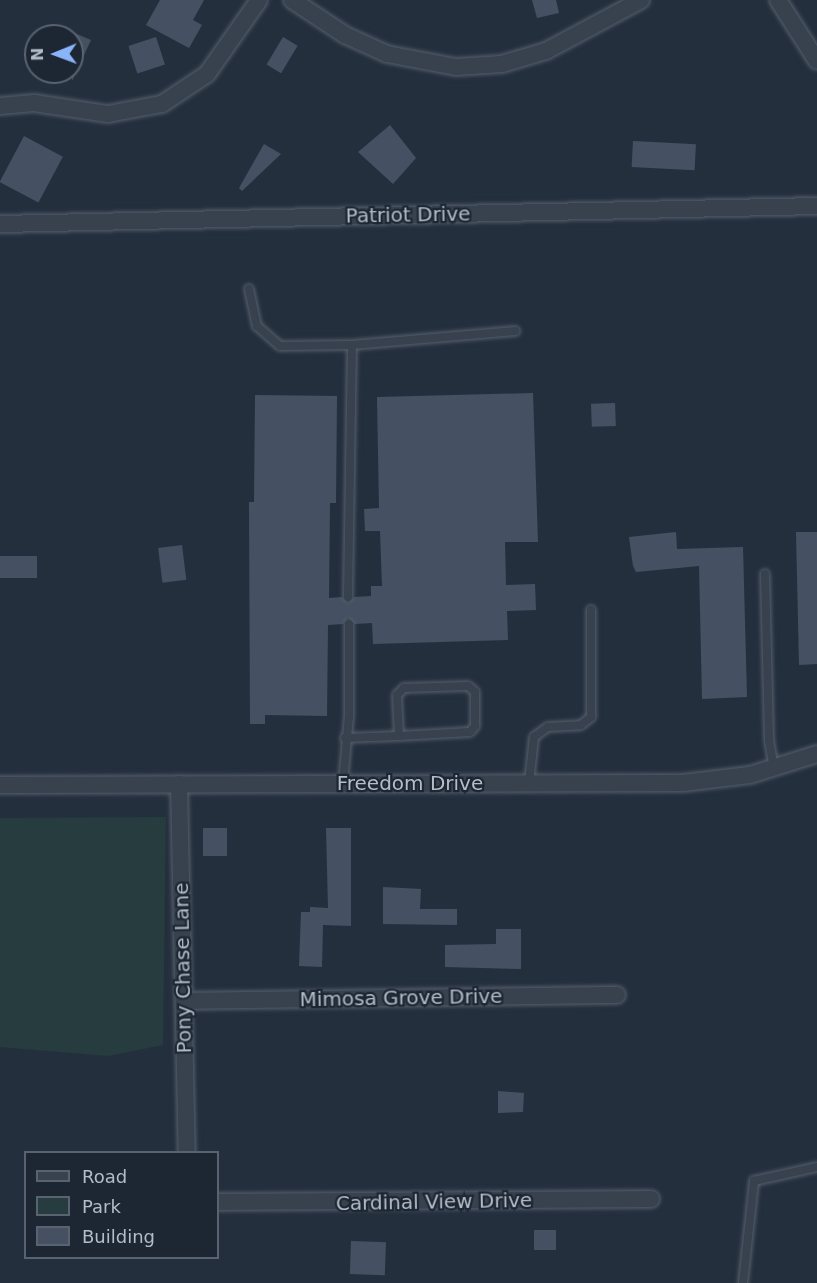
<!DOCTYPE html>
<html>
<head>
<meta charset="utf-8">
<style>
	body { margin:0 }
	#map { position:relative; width:817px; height:1283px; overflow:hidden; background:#242f3e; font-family:"DejaVu Sans",sans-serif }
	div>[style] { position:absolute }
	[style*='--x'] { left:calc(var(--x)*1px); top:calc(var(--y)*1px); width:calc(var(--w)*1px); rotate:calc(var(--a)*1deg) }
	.green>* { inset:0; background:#263c3f }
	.building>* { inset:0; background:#455162; transform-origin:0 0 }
	.roads { filter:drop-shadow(0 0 2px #565f6c) drop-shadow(0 0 2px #565f6c) }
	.lane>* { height:8px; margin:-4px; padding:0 4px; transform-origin:4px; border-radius:4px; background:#38414e }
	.street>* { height:16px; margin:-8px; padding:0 8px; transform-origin:8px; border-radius:8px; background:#38414e }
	span { translate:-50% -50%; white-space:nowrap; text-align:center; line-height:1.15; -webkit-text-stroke:4.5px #1d2633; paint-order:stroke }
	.street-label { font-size:20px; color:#b4bcc9 }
	.legend { position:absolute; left:24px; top:1151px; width:195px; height:108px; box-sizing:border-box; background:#1d2633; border:2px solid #59626f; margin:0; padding:8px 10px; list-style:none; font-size:18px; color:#b4bcc9 }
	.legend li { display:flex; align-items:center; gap:12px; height:30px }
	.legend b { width:30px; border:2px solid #59626f }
	.north { position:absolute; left:24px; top:24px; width:60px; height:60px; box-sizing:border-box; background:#1d2633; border:2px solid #59626f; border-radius:50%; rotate:269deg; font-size:16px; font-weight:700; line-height:24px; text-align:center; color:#b4bcc9 }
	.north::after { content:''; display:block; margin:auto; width:21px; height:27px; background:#8ab4f8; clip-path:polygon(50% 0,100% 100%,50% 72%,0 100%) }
</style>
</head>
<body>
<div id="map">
	<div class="green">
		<i style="clip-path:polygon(166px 817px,163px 1045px,108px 1056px,0 1047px,0 818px)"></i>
	</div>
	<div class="building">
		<i style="clip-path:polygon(160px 0,204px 0,193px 20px,202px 25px,189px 48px,146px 25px)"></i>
		<i style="clip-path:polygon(532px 0,556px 0,559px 13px,537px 18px)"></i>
		<i style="clip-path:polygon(72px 32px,91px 40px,72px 81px)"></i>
		<i style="left:156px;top:37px;width:29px;height:29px;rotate:72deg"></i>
		<i style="left:283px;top:37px;width:17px;height:32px;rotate:31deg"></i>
		<i style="clip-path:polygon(390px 125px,416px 158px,393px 184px,358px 152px)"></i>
		<i style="left:24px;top:136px;width:44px;height:52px;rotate:28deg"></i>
		<i style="left:633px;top:141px;width:63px;height:26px;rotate:3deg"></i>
		<i style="clip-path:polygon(264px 144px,281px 154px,242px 191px,239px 188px)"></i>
		<i style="clip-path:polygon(533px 393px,538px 542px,505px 542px,506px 585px,535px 584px,536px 610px,507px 611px,508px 640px,373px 644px,372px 623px,355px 624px,348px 618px,343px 624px,328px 625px,327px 716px,265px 715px,265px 724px,250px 724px,249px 502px,254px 502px,255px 395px,337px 396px,336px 503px,330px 503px,329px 598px,342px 597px,348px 603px,354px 597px,371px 596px,371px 586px,382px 586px,380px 531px,365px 531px,364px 509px,379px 508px,377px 397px)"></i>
		<i style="left:615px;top:403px;width:23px;height:24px;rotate:88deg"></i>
		<i style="clip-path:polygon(676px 532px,677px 549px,743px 547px,747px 697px,702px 699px,699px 566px,636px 572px,633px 566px,629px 537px)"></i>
		<i style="clip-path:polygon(796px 532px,817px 532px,817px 664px,799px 665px)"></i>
		<i style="left:182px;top:545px;width:35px;height:24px;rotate:83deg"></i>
		<i style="left:0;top:556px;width:37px;height:22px"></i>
		<i style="left:203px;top:828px;width:24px;height:28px"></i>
		<i style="clip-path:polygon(326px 828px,351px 828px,351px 926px,323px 925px,322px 967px,299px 966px,301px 912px,310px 912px,310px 907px,328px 908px)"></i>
		<i style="clip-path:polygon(383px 887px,421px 889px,420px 909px,457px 909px,457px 925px,383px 924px)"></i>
		<i style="clip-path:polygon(496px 929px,521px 929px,521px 969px,445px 967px,445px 945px,496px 944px)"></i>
		<i style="clip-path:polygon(498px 1091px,524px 1093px,523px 1112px,498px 1113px)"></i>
		<i style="left:556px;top:1230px;width:20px;height:22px;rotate:90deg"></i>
		<i style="left:351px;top:1241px;width:35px;height:33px;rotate:2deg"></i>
	</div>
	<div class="roads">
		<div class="lane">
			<i style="--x:249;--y:289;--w:38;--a:78"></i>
			<i style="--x:257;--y:326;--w:30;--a:41"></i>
			<i style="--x:280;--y:346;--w:72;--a:-0.8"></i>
			<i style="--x:352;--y:345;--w:164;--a:-4.9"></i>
			<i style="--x:765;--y:574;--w:166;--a:88.6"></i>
			<i style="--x:769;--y:740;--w:27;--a:80"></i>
			<i style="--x:348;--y:597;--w:252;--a:-89.1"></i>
			<i style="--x:345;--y:738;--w:54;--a:-2.1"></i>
			<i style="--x:399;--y:736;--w:71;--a:-3.2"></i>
			<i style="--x:470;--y:732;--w:8;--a:-50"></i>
			<i style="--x:475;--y:726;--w:34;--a:-90"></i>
			<i style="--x:475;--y:692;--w:9;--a:-139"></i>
			<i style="--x:468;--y:686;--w:64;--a:178.2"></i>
			<i style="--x:404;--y:688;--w:10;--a:135"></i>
			<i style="--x:397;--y:695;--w:41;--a:87.2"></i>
			<i style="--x:343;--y:783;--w:67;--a:-84.9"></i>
			<i style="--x:349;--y:716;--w:92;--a:-90"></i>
			<i style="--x:529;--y:783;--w:46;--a:-83.8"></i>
			<i style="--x:534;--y:737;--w:17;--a:-36"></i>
			<i style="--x:548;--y:727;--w:33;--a:-3"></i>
			<i style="--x:581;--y:725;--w:13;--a:-39"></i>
			<i style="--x:591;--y:717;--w:107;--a:-90"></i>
			<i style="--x:743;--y:1283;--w:103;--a:-83.8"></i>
			<i style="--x:754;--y:1181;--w:65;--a:-12.5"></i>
		</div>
		<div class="street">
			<i style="--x:292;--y:0;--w:64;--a:33.4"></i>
			<i style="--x:345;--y:35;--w:46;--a:24.3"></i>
			<i style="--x:387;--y:54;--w:70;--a:10.7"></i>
			<i style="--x:456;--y:67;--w:46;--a:-3.7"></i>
			<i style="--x:502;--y:64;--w:46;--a:-16.5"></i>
			<i style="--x:546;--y:51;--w:108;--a:-28.2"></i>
			<i style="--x:778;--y:0;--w:72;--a:57.4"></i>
			<i style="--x:0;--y:106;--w:34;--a:-5"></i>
			<i style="--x:34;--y:103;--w:75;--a:8.5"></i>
			<i style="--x:108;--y:114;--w:55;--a:-10.5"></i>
			<i style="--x:162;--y:104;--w:54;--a:-33.7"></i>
			<i style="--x:207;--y:74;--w:90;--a:-54.9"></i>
			<i style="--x:0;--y:224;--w:817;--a:-1.26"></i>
			<i style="--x:179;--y:784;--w:368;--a:88.8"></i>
			<i style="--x:0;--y:785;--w:683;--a:-0.17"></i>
			<i style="--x:683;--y:783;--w:67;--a:-6.8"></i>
			<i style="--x:750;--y:775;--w:70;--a:-17.4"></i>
			<i style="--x:185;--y:1001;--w:432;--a:-0.8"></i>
			<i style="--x:218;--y:1202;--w:433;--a:-0.4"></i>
		</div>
	</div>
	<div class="street-label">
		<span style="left:408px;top:215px;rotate:-1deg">Patriot Drive</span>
		<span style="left:410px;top:783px">Freedom Drive</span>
		<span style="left:183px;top:968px;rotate:-91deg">Pony Chase Lane</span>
		<span style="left:401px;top:998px;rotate:-1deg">Mimosa Grove Drive</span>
		<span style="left:434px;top:1202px;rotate:-1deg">Cardinal View Drive</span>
	</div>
	<ul class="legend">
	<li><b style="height:8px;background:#38414e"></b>Road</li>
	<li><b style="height:16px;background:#263c3f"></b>Park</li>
	<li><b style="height:16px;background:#455162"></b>Building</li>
	</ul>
	<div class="north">N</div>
</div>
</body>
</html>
